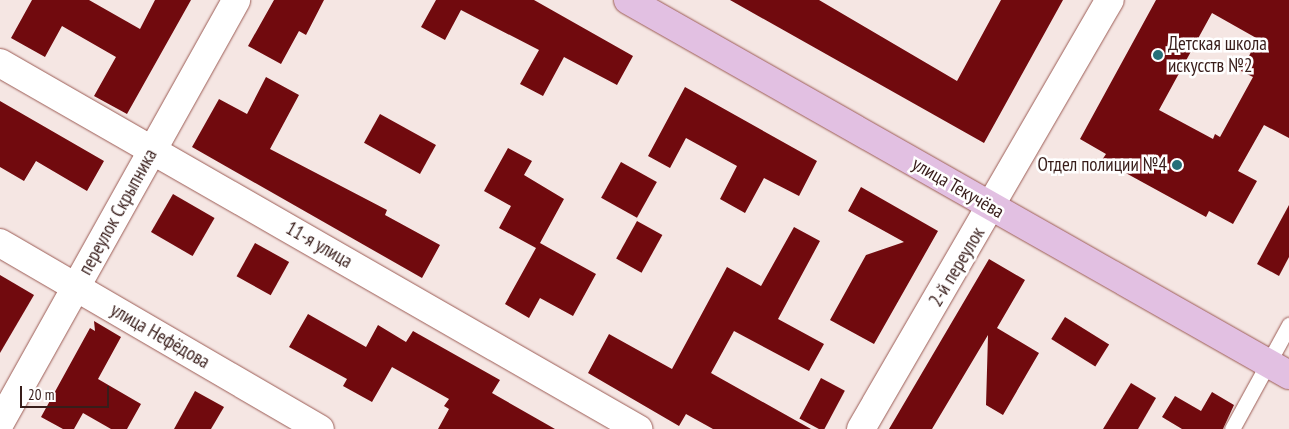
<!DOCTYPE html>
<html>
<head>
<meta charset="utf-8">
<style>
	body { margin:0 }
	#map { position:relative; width:1289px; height:429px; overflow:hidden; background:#f5e6e3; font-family:"PT Sans Narrow",sans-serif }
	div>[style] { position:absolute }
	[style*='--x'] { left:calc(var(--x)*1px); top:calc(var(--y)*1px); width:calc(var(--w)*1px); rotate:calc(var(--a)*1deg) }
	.building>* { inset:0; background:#710a0e; transform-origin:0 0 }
	.roads { filter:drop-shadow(0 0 1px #9b5b54) drop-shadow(0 0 1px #9b5b54) }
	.lane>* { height:15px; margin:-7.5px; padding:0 7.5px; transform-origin:7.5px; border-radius:7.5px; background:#fff }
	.street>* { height:28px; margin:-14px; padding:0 14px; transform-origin:14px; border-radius:14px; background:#fff }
	.primary>* { height:28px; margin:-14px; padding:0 14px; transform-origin:14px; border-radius:14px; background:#e2c0e2 }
	.dots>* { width:14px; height:14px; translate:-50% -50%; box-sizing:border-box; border:2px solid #fff; border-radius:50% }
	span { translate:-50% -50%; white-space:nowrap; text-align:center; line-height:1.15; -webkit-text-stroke:5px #fff; paint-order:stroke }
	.poi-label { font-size:19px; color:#381d1a }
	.left { translate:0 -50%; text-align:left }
	.right { translate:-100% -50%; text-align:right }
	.street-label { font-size:19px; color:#381d1a }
	.scale { position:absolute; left:20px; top:386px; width:89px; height:22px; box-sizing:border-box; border:2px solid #381d1a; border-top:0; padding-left:6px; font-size:15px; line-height:18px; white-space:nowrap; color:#381d1a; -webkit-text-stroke:4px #fff; paint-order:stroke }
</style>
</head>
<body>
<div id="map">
	<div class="building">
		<i style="clip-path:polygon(32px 0,89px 0,140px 29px,155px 0,191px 0,127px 114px,94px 96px,116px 57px,62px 26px,45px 57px,11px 38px)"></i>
		<i style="clip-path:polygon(274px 0,324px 0,306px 35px,299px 31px,281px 64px,248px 46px)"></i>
		<i style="clip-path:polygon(436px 0,534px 0,633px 56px,617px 85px,564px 57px,543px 96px,520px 84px,539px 50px,461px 10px,445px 40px,421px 27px)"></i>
		<i style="clip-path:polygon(730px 0,819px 0,957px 81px,1001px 0,1063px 0,984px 143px)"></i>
		<i style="clip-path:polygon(evenodd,1156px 0,1289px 0,1289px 138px,1264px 125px,1238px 171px,1257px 181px,1233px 224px,1209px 211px,1206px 217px,1102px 160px,1106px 154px,1080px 139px,1156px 0,1212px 13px,1258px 39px,1241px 71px,1253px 77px,1220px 137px,1215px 134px,1213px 139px,1159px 110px,1212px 13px)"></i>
		<i style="clip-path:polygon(266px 77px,299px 95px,270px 149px,387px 210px,385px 215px,440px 245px,422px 278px,192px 147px,219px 99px,247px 114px)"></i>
		<i style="clip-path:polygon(685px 87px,817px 161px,799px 196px,764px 178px,745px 213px,720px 199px,737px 166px,686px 138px,670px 168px,648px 156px)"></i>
		<i style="clip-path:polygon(0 101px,104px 161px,87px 191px,36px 161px,24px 181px,0 167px)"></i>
		<i style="left:380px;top:114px;width:64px;height:33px;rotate:29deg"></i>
		<i style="clip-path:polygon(508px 148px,532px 161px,524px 175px,564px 199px,540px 243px,596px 274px,573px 316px,540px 298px,529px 318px,505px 304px,536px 248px,499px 228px,511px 206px,484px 191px)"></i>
		<i style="left:621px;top:162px;width:41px;height:41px;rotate:29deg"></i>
		<i style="clip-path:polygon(861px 187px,938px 231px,874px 344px,830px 320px,866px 255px,904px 242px,848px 211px)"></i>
		<i style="left:173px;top:194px;width:48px;height:44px;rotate:30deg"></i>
		<i style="clip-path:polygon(1289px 205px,1289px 257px,1279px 276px,1257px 264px)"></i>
		<i style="left:637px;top:221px;width:29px;height:43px;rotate:29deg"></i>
		<i style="clip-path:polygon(794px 227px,820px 241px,778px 319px,824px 344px,809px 371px,734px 331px,711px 373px,811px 429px,713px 429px,686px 414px,679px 426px,588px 373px,609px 334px,672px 369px,727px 267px,761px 286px)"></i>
		<i style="left:255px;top:243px;width:39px;height:38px;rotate:29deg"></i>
		<i style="clip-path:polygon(989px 259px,1025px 280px,997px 328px,1039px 353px,1003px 415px,986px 405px,988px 335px,932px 429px,889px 429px)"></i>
		<i style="clip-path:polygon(0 275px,34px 295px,0 353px)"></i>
		<i style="clip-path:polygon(308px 314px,366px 347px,378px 325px,406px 342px,413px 331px,500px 380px,492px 393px,555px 429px,438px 429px,449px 409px,444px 406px,449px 399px,392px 367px,372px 402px,343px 386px,347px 379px,289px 347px)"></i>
		<i style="left:1065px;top:317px;width:52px;height:26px;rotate:32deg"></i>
		<i style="clip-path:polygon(94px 321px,121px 337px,98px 379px,141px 404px,127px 429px,111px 429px,83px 413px,74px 429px,63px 429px,41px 417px,90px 328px,95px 331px)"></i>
		<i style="left:821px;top:378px;width:27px;height:46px;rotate:28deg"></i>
		<i style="clip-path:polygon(1131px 383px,1156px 398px,1138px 429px,1103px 429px)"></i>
		<i style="clip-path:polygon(195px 391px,224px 407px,211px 429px,174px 429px)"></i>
		<i style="clip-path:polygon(1212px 392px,1234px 405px,1223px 429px,1182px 429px,1162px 417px,1175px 396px,1201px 411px)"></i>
	</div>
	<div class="roads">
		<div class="lane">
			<i style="--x:1232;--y:429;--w:119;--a:-61.3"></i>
		</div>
		<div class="street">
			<i style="--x:0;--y:63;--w:736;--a:29.84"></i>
			<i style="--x:0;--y:243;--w:370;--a:30.2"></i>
			<i style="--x:0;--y:423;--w:484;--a:-60.8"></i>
			<i style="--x:861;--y:429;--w:496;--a:-59.9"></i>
		</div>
		<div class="primary">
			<i style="--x:628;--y:0;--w:760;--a:29.57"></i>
		</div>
	</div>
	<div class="dots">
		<i style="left:1158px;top:55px;background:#266f78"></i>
		<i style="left:1177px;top:165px;background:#266f78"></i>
	</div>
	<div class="poi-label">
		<span class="left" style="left:1168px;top:55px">Детская школа<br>искусств №2</span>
		<span class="right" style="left:1167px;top:165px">Отдел полиции №4</span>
	</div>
	<div class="street-label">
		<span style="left:958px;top:188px;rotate:30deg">улица Текучёва</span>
		<span style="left:118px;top:212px;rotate:-61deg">переулок Скрыпника</span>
		<span style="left:319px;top:245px;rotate:30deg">11-я улица</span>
		<span style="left:957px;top:267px;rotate:-59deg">2-й переулок</span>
		<span style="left:160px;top:336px;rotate:30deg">улица Нефёдова</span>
	</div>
	<div class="scale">20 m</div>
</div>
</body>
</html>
